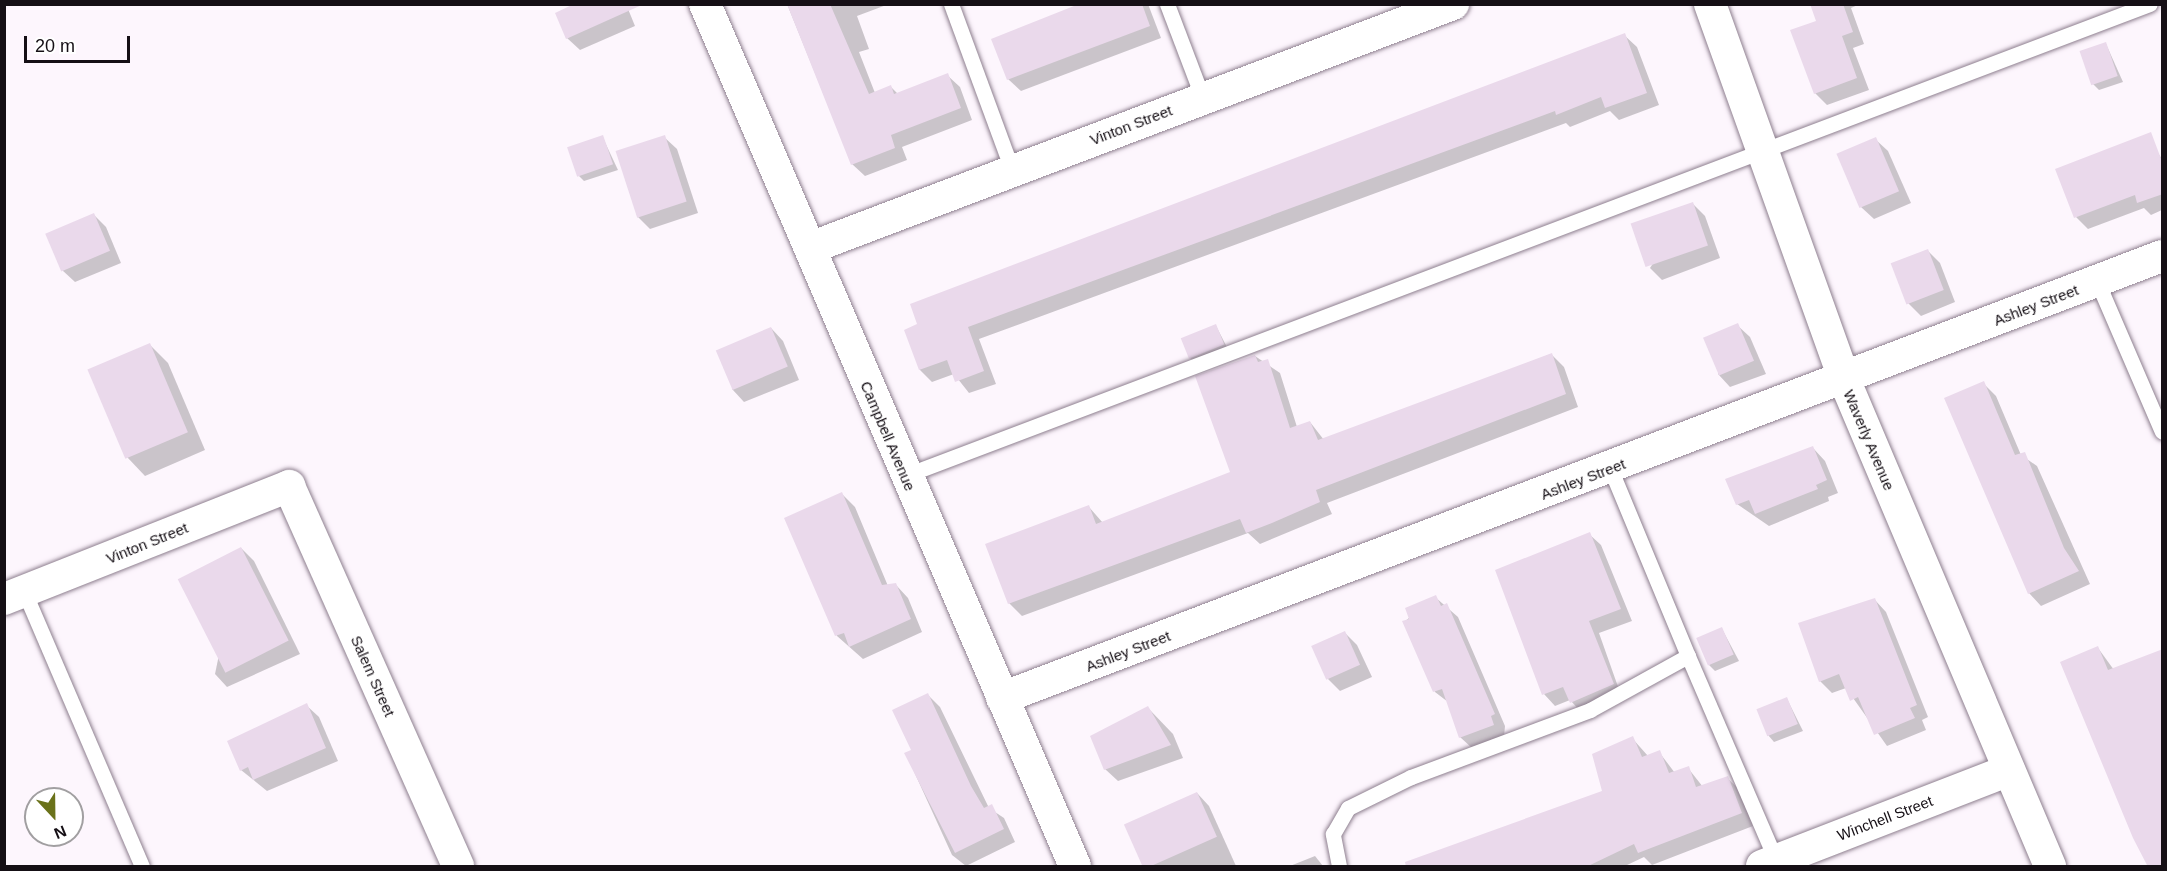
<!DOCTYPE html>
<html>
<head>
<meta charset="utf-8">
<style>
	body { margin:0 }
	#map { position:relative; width:2167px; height:871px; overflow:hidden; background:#fdf6fd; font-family:Helvetica,sans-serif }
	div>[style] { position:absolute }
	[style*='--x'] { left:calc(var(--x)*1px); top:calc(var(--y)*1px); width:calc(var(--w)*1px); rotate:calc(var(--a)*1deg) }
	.shadow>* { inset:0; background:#0003 }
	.building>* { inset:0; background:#ead9eb; transform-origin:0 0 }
	.roads { filter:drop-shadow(0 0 2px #8e7f8f) drop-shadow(0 0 2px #8e7f8f) }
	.lane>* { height:15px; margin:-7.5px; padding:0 7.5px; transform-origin:7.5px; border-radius:7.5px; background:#fff }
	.street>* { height:32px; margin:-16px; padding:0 16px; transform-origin:16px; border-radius:16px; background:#fff }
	span { translate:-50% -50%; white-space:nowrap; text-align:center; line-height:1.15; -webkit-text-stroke:4.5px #fff; paint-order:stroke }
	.street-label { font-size:15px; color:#150f15 }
	.frame { position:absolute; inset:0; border:6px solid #150f15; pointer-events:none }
	.north { position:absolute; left:24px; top:787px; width:60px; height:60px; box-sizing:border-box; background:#fff; border:2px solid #a19fa1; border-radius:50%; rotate:158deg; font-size:16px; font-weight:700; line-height:24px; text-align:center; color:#150f15 }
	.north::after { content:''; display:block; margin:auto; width:21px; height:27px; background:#6a721a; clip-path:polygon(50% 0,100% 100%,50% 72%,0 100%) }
	.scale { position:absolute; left:24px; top:36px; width:106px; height:27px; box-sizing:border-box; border:3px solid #150f15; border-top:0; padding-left:8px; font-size:18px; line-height:21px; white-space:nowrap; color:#150f15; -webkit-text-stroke:4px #fff; paint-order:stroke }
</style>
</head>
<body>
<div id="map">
	<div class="shadow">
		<i style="clip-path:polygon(626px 4px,635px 26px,580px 50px,567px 38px)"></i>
		<i style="clip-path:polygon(787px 4px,889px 4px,857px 16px,869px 49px,859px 52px,875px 93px,891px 87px,898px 94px,947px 75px,960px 87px,972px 120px,902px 147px,907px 160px,865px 176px,852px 164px)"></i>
		<i style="clip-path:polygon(1085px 4px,1148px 4px,1161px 38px,1021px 91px,1008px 79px)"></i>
		<i style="clip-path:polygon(1812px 4px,1860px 4px,1851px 8px,1864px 44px,1853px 48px,1869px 90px,1827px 105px,1815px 93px,1818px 22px)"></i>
		<i style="clip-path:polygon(1624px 35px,1637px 47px,1659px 105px,1619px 120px,1610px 111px,1570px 127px,1566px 123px,979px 339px,996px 384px,969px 393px,954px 374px,932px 382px,920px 370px,906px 330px)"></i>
		<i style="clip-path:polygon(2106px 44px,2123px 82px,2099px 90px,2093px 84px)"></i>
		<i style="clip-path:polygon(602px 136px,618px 170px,584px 181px,578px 175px)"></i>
		<i style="clip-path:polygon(2146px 136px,2162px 159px,2162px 210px,2151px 215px,2144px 208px,2088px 229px,2076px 217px)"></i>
		<i style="clip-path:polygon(664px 137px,677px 149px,698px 213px,650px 229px,637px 216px)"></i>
		<i style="clip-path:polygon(1875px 139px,1888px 151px,1911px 203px,1874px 219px,1861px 207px)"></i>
		<i style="clip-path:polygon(1692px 203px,1705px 216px,1720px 258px,1662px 280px,1650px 268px)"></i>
		<i style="clip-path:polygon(94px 215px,106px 227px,121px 263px,75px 282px,62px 270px)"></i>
		<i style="clip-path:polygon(1928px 251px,1940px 263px,1955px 302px,1921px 316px,1908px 303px)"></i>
		<i style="clip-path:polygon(1737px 325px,1750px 337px,1766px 374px,1730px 387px,1718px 374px)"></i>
		<i style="clip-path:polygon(1216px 326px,1229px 351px,1195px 363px,1189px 357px)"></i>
		<i style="clip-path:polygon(771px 328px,783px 341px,799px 380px,744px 402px,732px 389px)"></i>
		<i style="clip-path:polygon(150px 345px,168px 363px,205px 450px,145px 476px,127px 457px)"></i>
		<i style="clip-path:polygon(1551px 354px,1564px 367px,1578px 407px,1327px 503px,1332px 514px,1260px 544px,1248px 533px,1022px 616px,1009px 603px,1089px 507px,1103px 523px,1232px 473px,1255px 356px,1280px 373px,1297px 427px,1310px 422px,1324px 440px)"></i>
		<i style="clip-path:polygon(1983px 383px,1996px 396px,2021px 455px,2037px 466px,2090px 584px,2041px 606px,2029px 593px)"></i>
		<i style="clip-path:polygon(1813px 448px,1825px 461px,1838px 493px,1828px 497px,1829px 501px,1769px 526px,1737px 504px)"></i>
		<i style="clip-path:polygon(842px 494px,855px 507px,888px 586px,896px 585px,908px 598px,922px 632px,863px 659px,837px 636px,786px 519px)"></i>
		<i style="clip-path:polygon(1589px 534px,1601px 545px,1632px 621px,1599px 633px,1622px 698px,1583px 714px,1570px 700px,1555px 706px,1544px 694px,1497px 570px)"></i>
		<i style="clip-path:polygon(241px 548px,254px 561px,300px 654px,227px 687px,215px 674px)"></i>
		<i style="clip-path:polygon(1435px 597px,1458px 617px,1505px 726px,1504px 737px,1472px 748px,1460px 737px,1448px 702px,1435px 692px,1404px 622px)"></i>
		<i style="clip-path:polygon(1874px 599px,1886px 612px,1928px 717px,1922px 720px,1926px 730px,1887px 746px,1846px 688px,1832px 693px,1820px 681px)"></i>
		<i style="clip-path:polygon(1722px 629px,1739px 661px,1715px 671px,1709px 665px)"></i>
		<i style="clip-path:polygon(1345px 633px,1357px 645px,1372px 677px,1340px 691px,1327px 678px)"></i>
		<i style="clip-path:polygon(2098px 648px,2114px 670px,2162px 866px)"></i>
		<i style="clip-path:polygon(928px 695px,940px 707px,989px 808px,1004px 818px,1015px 842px,966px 866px,952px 855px,906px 754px,913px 751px)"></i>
		<i style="clip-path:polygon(1787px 699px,1803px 731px,1774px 742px,1768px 735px)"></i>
		<i style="clip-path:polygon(306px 705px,319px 717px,338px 761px,267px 791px,241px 770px)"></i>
		<i style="clip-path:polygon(1148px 708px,1173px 734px,1183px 758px,1118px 781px,1105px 769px,1092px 736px)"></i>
		<i style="clip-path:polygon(1632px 738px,1648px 756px,1659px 752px,1675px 773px,1688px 768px,1703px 787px,1727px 778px,1740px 790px,1753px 826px,1652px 865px,1644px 857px,1625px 866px,1407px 866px,1604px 791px)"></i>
		<i style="clip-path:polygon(1197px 793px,1209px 806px,1236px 866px,1144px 866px,1127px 828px)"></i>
		<i style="clip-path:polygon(1315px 856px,1323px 866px,1290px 866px)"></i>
	</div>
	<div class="building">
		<i style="clip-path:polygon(574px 4px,644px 4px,566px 39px,555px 13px)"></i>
		<i style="clip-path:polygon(787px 4px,830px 4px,869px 94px,891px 85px,894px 94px,948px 73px,961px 108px,891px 135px,895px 148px,851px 165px)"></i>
		<i style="clip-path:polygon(1079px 4px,1142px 4px,1150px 26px,1007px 80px,991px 39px)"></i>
		<i style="clip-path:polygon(1810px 4px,1843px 4px,1853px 32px,1842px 36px,1857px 78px,1814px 94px,1790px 30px,1816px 21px)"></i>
		<i style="clip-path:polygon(1625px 33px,1647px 93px,1605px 108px,1601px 97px,1556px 115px,1555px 111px,968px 327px,984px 371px,955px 382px,947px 360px,919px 370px,904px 330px,917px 324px,910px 304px)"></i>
		<i style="left:2106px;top:42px;width:36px;height:28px;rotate:71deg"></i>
		<i style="clip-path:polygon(2151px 132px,2163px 164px,2163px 194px,2137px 203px,2135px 195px,2074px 218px,2055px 169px)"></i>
		<i style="left:603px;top:135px;width:31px;height:38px;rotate:71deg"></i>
		<i style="left:665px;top:135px;width:70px;height:52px;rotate:72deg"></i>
		<i style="left:1876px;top:137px;width:59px;height:43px;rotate:67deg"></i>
		<i style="left:1693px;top:202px;width:46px;height:66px;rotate:71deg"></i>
		<i style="left:94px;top:213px;width:41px;height:53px;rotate:67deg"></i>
		<i style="left:1928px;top:249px;width:44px;height:40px;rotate:69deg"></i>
		<i style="left:1738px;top:323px;width:41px;height:38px;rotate:67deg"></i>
		<i style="left:1216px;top:324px;width:22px;height:38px;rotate:68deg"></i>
		<i style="left:771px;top:327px;width:43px;height:60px;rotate:67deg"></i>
		<i style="left:150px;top:343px;width:97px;height:68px;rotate:67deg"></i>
		<i style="clip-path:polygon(1552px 353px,1566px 394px,1316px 490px,1320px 502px,1272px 523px,1246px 533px,1240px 519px,1008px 604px,985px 544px,1089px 505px,1096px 524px,1230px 472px,1195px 376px,1255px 355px,1258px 362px,1268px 359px,1290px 428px,1310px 421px,1318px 440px)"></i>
		<i style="clip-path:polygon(1984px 381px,2015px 455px,2025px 452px,2064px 548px,2079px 571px,2028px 594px,1944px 398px)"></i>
		<i style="clip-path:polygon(1813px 446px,1827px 480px,1816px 485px,1818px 489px,1755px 514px,1749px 500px,1736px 505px,1725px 479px)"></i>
		<i style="clip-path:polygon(842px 492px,882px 585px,896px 583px,911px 619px,849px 647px,844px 633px,835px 636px,784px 518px)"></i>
		<i style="clip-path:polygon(1590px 532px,1621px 609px,1589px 621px,1614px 684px,1570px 703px,1563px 687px,1542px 695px,1495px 570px)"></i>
		<i style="left:241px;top:547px;width:105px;height:71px;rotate:63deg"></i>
		<i style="clip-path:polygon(1436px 595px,1441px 606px,1447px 603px,1495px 714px,1491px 716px,1494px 725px,1459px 738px,1442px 689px,1433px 692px,1402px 621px,1409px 619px,1405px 608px)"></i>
		<i style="clip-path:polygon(1875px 598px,1917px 705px,1910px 708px,1915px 718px,1874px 735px,1858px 697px,1850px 701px,1839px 674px,1819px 682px,1798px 623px)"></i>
		<i style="left:1722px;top:627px;width:30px;height:28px;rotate:67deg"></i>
		<i style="left:1345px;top:631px;width:37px;height:37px;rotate:66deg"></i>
		<i style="clip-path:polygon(2098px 646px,2108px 670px,2163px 649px,2163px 867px,2148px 867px,2133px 838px,2060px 662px)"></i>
		<i style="clip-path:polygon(928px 693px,971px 786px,984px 808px,992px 804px,1004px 829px,955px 853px,904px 753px,911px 750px,892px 710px)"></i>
		<i style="left:1787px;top:697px;width:29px;height:33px;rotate:68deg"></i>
		<i style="clip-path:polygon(307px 703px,326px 748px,253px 780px,248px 767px,240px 771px,227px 741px)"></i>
		<i style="clip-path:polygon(1148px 706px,1171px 745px,1104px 770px,1090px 736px)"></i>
		<i style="clip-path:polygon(1633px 736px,1642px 757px,1660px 750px,1669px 773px,1689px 766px,1696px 787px,1728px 776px,1742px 813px,1638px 853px,1634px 844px,1586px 867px,1406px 867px,1405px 862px,1602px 791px,1592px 754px)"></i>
		<i style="left:1197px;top:792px;width:49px;height:80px;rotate:66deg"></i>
	</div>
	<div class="roads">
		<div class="lane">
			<i style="--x:951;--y:4;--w:177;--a:69.8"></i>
			<i style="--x:1167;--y:4;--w:102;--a:69.2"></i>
			<i style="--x:2097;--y:281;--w:164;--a:66.7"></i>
			<i style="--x:904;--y:476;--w:1332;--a:-20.75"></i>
			<i style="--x:24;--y:591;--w:299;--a:66.8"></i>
			<i style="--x:1688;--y:656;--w:225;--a:66.7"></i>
			<i style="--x:1339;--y:866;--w:33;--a:-101"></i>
			<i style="--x:1333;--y:834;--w:30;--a:-60"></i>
			<i style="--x:1348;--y:808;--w:70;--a:-26.2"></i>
			<i style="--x:1411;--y:777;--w:191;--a:-20.5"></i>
			<i style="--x:1590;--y:710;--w:112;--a:-28.9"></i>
			<i style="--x:1688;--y:656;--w:204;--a:-112.5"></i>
		</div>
		<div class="street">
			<i style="--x:705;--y:4;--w:938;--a:66.77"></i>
			<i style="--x:1710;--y:4;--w:398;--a:70.3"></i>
			<i style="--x:1844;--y:379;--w:529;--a:67.07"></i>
			<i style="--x:810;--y:248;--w:688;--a:-20.78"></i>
			<i style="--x:4;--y:599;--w:307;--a:-21.6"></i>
			<i style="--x:289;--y:486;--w:416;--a:66"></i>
			<i style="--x:1002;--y:698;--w:1241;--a:-20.86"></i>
			<i style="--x:1762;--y:866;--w:265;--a:-21.2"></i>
		</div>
	</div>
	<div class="street-label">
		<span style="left:1131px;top:125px;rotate:-21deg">Vinton Street</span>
		<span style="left:2036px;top:305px;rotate:-21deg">Ashley Street</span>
		<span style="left:888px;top:436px;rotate:67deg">Campbell Avenue</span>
		<span style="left:1869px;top:440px;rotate:67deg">Waverly Avenue</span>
		<span style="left:1583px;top:479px;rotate:-21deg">Ashley Street</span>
		<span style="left:147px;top:543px;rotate:-22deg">Vinton Street</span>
		<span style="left:1128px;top:651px;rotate:-21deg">Ashley Street</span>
		<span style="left:373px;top:676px;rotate:66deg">Salem Street</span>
		<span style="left:1885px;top:818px;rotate:-21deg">Winchell Street</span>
	</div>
	<div class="frame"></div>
	<div class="north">N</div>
	<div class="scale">20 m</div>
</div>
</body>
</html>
